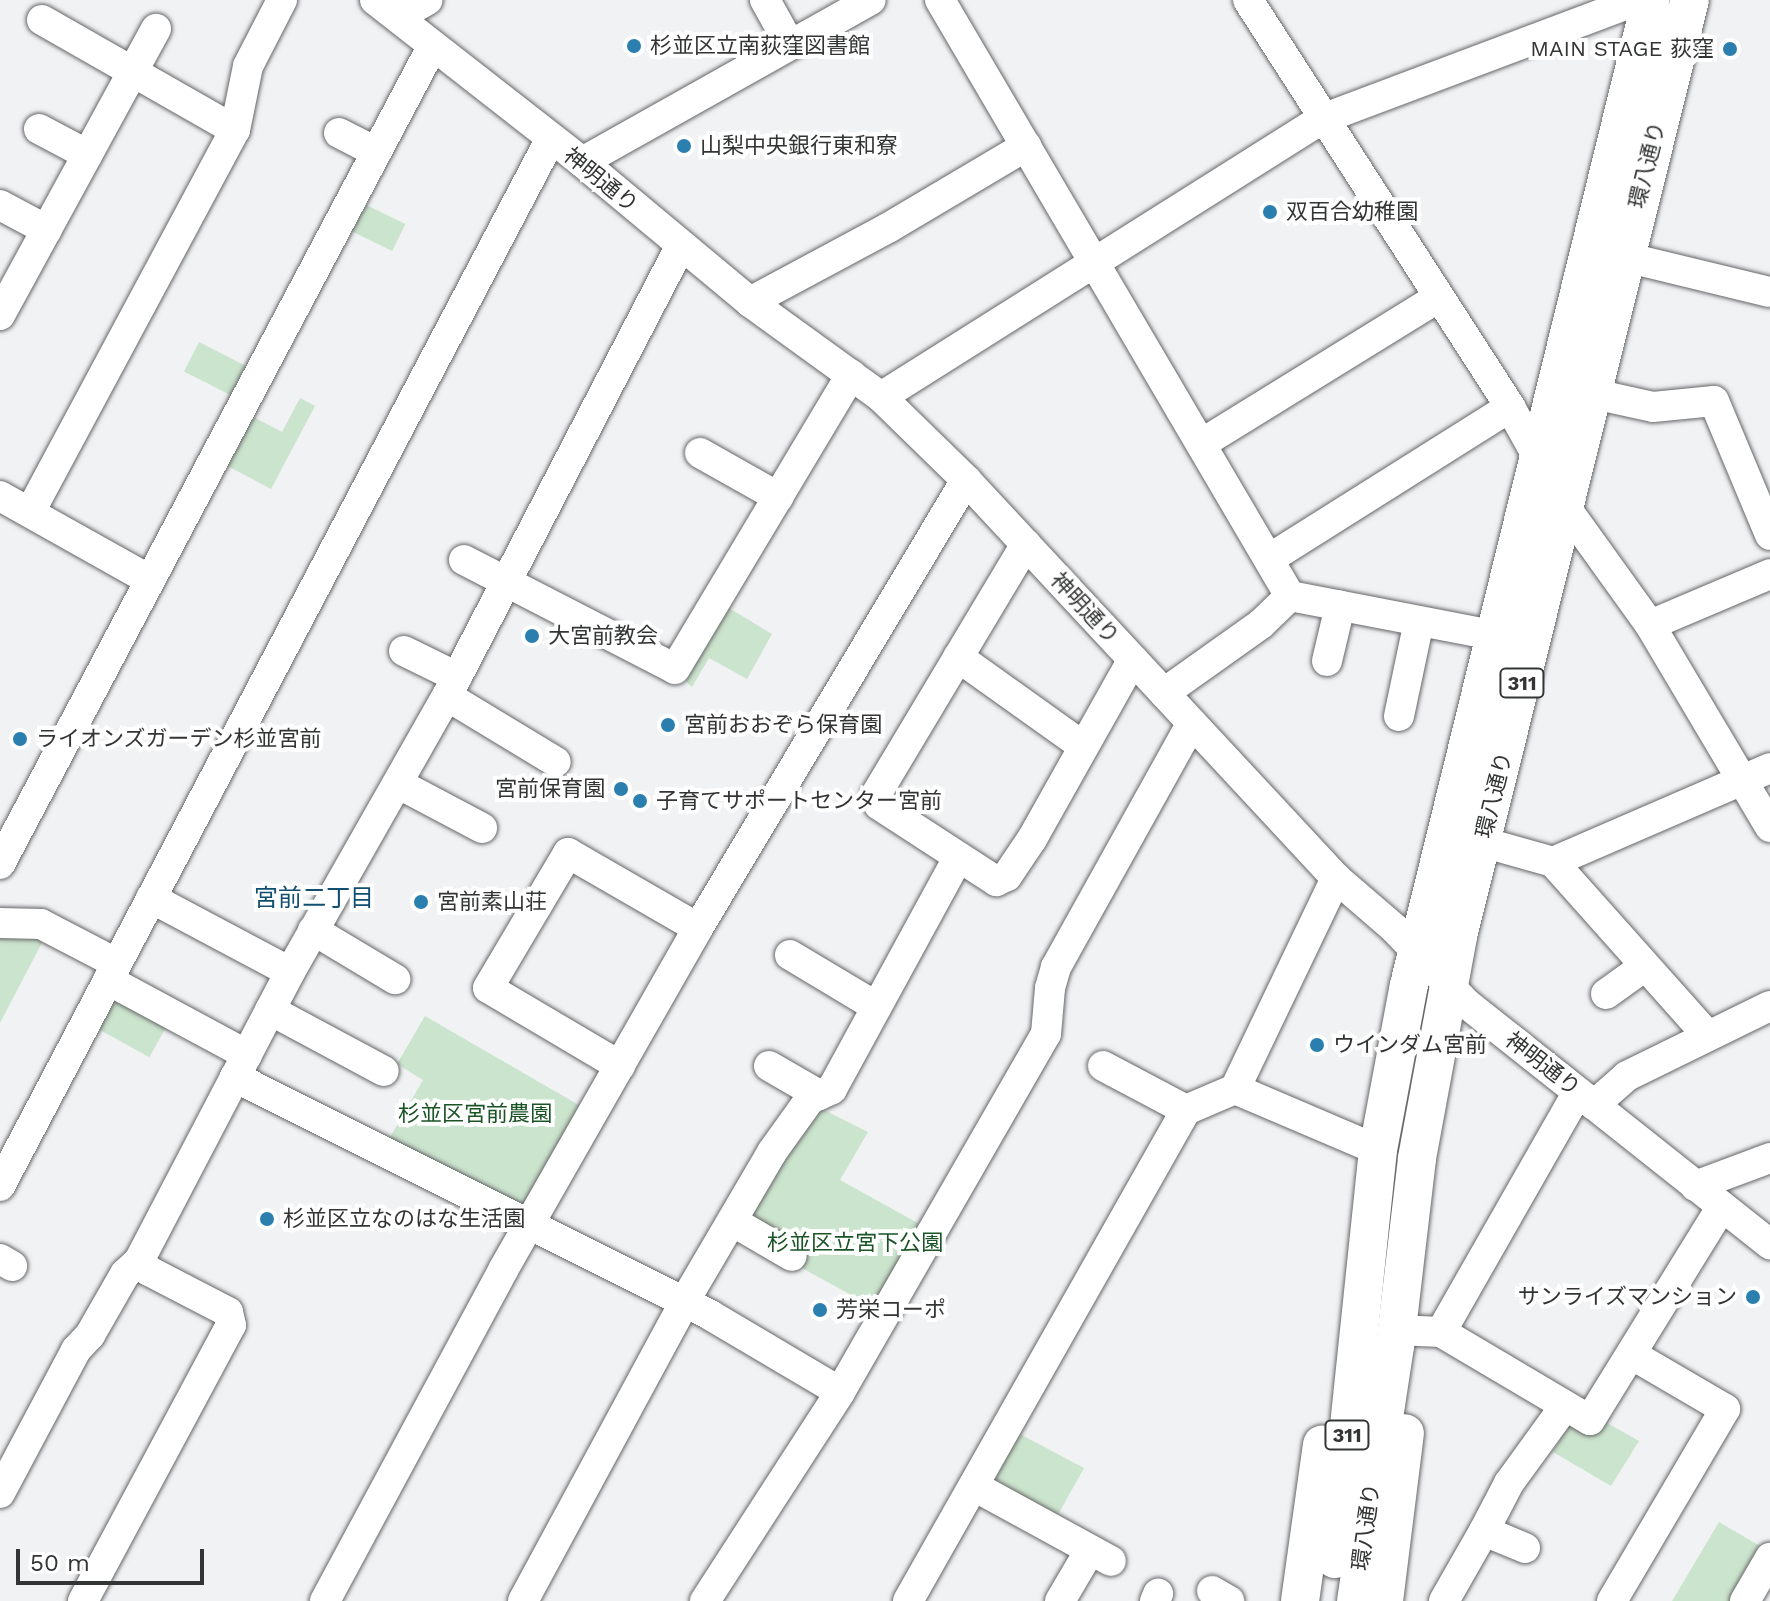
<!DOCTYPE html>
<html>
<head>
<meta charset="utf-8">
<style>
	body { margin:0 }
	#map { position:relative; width:1770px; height:1601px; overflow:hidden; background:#f1f2f4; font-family:"Work Sans","Noto Sans JP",sans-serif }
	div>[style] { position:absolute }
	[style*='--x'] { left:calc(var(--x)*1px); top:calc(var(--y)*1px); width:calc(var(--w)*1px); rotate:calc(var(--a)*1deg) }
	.green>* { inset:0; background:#cbe4cd; transform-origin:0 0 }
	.roads { filter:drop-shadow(0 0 2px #666668) drop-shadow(0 0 2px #666668) }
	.minor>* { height:30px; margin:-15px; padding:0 15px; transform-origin:15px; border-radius:15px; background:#fff }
	.major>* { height:38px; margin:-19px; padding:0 19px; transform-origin:19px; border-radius:19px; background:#fff }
	.dots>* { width:22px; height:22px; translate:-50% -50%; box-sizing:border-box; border:4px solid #fff; border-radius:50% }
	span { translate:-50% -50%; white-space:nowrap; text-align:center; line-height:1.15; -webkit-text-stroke:8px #fff; paint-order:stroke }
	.shield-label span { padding:2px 6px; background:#fff; border:2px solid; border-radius:6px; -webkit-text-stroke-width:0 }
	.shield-label { font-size:20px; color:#333434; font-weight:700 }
	.poi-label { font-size:22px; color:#333434 }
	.left { translate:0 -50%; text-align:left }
	.right { translate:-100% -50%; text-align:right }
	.street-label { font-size:22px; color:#333434 }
	.park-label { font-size:22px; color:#1a5325 }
	.neighbourhood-label { font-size:24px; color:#124e6f }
	.scale { position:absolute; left:16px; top:1549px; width:188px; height:36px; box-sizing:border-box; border:4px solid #333434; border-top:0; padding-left:10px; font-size:24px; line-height:28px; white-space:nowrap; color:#333434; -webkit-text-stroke:6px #fff; paint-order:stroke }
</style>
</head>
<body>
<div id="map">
	<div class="green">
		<i style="left:356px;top:200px;width:55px;height:30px;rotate:26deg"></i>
		<i style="left:199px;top:342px;width:56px;height:33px;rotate:27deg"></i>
		<i style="clip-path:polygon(300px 398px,315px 406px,271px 489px,220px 462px,246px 413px,282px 432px)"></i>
		<i style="clip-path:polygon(724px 605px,772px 634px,747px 679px,709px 658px,692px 687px,681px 677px)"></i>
		<i style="clip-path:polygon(0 931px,45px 937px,0 1023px)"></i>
		<i style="left:109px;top:996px;width:65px;height:34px;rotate:29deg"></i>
		<i style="clip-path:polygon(425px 1016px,584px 1108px,525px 1205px,389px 1139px,423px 1080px,397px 1064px)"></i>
		<i style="clip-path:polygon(814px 1105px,868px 1132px,840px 1180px,925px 1227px,880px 1311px,793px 1263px,802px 1245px,747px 1219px)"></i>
		<i style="clip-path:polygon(1600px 1419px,1639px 1441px,1611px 1486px,1553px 1452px,1570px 1420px)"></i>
		<i style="clip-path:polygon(1018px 1433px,1084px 1468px,1055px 1520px,998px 1487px,994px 1473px)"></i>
		<i style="clip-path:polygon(1719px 1522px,1765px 1549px,1735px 1601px,1672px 1601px)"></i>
	</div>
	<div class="roads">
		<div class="minor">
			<i style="--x:375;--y:0;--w:263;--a:38"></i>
			<i style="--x:582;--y:162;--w:219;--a:39.8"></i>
			<i style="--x:750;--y:302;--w:162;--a:35.9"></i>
			<i style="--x:881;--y:397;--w:119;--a:44.3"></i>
			<i style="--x:966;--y:480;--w:543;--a:47.09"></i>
			<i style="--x:1336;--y:878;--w:78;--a:40.8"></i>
			<i style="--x:1395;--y:929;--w:104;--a:46.2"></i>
			<i style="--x:1467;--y:1004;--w:387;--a:38.4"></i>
			<i style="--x:765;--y:0;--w:51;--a:60.9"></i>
			<i style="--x:940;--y:0;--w:691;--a:59.58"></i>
			<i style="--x:1290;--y:596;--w:207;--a:10.9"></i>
			<i style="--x:1248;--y:0;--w:484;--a:57.2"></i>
			<i style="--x:1510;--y:407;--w:115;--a:61"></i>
			<i style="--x:1566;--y:508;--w:144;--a:54.3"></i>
			<i style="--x:1650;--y:625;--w:235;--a:59.3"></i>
			<i style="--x:398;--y:17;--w:34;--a:-30"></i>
			<i style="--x:42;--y:20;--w:222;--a:29.7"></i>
			<i style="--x:39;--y:129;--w:55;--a:28"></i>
			<i style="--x:339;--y:133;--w:42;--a:27.2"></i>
			<i style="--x:582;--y:162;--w:331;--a:-29.3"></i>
			<i style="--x:0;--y:205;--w:53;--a:28"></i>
			<i style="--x:1625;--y:257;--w:149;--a:13.6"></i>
			<i style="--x:750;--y:302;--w:157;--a:-28.2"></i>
			<i style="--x:888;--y:228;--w:161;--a:-30.7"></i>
			<i style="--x:0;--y:315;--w:326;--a:-61.4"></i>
			<i style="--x:1594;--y:394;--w:60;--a:12.4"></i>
			<i style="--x:1653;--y:407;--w:61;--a:-5.6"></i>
			<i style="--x:1714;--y:401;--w:145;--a:67.3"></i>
			<i style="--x:881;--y:397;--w:521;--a:-32.23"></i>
			<i style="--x:1322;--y:119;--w:338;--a:-20.6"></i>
			<i style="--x:1201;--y:444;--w:278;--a:-31.7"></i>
			<i style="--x:700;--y:453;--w:90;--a:29.4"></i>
			<i style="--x:0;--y:496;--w:170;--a:29.3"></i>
			<i style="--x:30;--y:512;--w:434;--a:-61.8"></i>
			<i style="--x:235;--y:130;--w:65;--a:-78.5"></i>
			<i style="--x:248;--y:66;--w:74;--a:-62.7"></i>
			<i style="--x:1026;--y:544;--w:292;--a:120.9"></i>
			<i style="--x:876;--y:795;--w:10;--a:73"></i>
			<i style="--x:879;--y:805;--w:140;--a:33"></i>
			<i style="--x:996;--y:881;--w:12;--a:-24"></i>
			<i style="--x:1007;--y:876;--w:45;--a:-56"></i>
			<i style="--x:1032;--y:839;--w:206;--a:-60.7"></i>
			<i style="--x:1269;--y:559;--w:285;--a:-32.2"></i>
			<i style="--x:464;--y:560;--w:237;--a:27.3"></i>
			<i style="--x:675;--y:669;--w:343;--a:-59.1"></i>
			<i style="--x:1650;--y:625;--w:130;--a:-23"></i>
			<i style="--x:404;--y:651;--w:59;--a:26.1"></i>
			<i style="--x:958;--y:657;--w:153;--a:35.5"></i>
			<i style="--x:1327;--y:661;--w:57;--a:-76.7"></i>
			<i style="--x:1164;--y:693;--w:119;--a:-35.4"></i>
			<i style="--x:1261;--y:624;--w:40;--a:-44"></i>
			<i style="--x:447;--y:696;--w:127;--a:31.2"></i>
			<i style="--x:1399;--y:716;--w:97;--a:-78.1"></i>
			<i style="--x:399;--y:784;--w:94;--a:27.9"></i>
			<i style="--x:1482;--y:842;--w:74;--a:15.7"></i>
			<i style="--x:1553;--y:862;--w:236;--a:-23.4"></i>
			<i style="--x:1553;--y:862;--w:230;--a:48.3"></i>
			<i style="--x:0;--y:864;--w:924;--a:-62.13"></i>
			<i style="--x:151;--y:898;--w:157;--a:28"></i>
			<i style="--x:0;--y:923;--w:41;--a:1.4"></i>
			<i style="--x:41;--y:924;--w:85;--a:27.5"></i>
			<i style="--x:313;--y:930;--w:96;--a:30.9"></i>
			<i style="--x:790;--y:955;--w:101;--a:30.9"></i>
			<i style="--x:108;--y:980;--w:158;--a:28.3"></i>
			<i style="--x:1606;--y:994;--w:48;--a:-35.7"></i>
			<i style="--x:270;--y:1010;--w:129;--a:28.2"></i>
			<i style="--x:620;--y:1066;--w:153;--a:-149.4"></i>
			<i style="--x:488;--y:988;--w:157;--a:-59.3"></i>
			<i style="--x:568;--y:853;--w:150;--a:30"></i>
			<i style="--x:769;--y:1066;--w:58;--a:30.1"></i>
			<i style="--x:1103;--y:1066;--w:94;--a:27.9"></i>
			<i style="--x:235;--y:1077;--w:531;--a:26.61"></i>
			<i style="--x:710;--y:1315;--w:151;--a:30.6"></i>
			<i style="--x:1235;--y:1089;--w:155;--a:23.1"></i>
			<i style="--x:1594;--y:1105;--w:44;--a:-41.3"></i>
			<i style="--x:1627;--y:1076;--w:159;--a:-26.1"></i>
			<i style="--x:0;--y:1186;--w:1182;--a:-62.26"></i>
			<i style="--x:1695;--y:1186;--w:80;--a:-20.5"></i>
			<i style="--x:732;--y:1221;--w:69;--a:30.3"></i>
			<i style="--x:0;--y:1259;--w:14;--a:30"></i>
			<i style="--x:1396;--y:1330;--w:45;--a:2.5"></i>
			<i style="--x:1441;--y:1332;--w:276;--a:-60.3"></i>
			<i style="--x:1441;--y:1332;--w:173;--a:30.6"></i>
			<i style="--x:1590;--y:1420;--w:251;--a:-58.3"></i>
			<i style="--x:974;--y:1486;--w:156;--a:28.7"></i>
			<i style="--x:0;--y:1493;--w:162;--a:-62"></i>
			<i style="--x:76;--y:1350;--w:21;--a:-47"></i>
			<i style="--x:90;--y:1335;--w:70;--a:-60.2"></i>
			<i style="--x:125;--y:1274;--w:19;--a:-43"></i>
			<i style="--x:1525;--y:1548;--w:44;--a:-157.5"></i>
			<i style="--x:1484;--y:1531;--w:54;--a:-62.5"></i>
			<i style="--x:1509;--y:1483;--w:95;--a:-54"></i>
			<i style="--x:1212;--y:1591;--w:20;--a:30"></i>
			<i style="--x:83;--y:1601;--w:313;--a:-61.8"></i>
			<i style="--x:231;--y:1325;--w:13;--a:-103"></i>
			<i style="--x:228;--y:1312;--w:89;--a:-152.6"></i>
			<i style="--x:149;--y:1271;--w:14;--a:-135"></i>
			<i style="--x:139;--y:1261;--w:326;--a:-62.4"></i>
			<i style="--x:290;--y:972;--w:318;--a:-60.4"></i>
			<i style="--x:447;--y:696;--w:506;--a:-62.57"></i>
			<i style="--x:325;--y:1601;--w:376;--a:-61.7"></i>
			<i style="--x:503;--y:1270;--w:394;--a:-60.3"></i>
			<i style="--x:698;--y:928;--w:522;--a:-59.11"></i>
			<i style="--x:523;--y:1601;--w:351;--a:-61.6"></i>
			<i style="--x:690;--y:1292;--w:162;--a:-59.6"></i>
			<i style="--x:772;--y:1152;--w:65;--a:-54.4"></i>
			<i style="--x:810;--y:1099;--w:24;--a:-24"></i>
			<i style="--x:832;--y:1089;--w:263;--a:-61.4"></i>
			<i style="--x:705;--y:1601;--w:249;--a:-57.1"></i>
			<i style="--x:840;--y:1392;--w:413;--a:-60.1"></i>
			<i style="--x:1046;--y:1034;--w:46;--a:-85"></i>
			<i style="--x:1050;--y:988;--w:22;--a:-74"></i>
			<i style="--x:1056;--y:967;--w:279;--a:-60.9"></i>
			<i style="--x:908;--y:1601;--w:564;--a:-60.48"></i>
			<i style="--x:1186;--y:1110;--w:53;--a:-23.2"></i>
			<i style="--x:1235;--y:1089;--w:234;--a:-64.4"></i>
			<i style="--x:1060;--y:1601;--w:59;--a:-59.5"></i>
			<i style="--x:1155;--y:1601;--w:8;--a:-67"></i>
			<i style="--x:1444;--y:1601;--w:81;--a:-60.3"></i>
			<i style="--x:1612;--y:1601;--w:223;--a:-59.5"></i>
			<i style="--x:1725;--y:1409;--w:109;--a:-149.7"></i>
			<i style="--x:1745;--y:1601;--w:50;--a:-59.8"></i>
		</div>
		<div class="major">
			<i style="--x:1335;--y:1559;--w:411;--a:-84"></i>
			<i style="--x:1378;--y:1150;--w:168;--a:-79.4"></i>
			<i style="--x:1409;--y:985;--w:1014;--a:-76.2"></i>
			<i style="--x:1300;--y:1601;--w:158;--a:-82"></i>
			<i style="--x:1356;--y:1601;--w:258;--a:-81.3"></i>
			<i style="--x:1395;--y:1346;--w:189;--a:-83.3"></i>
			<i style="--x:1417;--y:1158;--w:226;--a:-79.5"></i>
			<i style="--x:1458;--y:936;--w:964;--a:-76.08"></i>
			<i style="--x:1384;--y:1601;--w:169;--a:-82.9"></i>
		</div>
	</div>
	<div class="dots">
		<i style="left:634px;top:46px;background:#2a7fae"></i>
		<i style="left:1730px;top:49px;background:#2a7fae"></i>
		<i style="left:684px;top:146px;background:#2a7fae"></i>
		<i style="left:1270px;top:212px;background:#2a7fae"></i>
		<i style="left:532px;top:636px;background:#2a7fae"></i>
		<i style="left:668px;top:725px;background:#2a7fae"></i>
		<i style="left:20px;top:739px;background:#2a7fae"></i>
		<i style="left:621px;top:789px;background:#2a7fae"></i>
		<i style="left:640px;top:801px;background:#2a7fae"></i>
		<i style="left:421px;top:902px;background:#2a7fae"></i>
		<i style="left:1317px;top:1045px;background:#2a7fae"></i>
		<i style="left:267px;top:1219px;background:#2a7fae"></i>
		<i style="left:1753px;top:1297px;background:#2a7fae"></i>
		<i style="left:820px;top:1310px;background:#2a7fae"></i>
	</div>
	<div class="shield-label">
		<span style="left:1522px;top:683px">311</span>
		<span style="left:1347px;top:1435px">311</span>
	</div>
	<div class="poi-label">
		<span class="left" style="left:650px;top:46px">杉並区立南荻窪図書館</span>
		<span class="right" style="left:1714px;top:49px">MAIN STAGE 荻窪</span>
		<span class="left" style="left:700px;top:146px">山梨中央銀行東和寮</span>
		<span class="left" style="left:1286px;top:212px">双百合幼稚園</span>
		<span class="left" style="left:548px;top:636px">大宮前教会</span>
		<span class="left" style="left:684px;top:725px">宮前おおぞら保育園</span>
		<span class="left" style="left:36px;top:739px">ライオンズガーデン杉並宮前</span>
		<span class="right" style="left:605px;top:789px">宮前保育園</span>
		<span class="left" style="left:656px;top:801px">子育てサポートセンター宮前</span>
		<span class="left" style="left:437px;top:902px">宮前素山荘</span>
		<span class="left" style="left:1333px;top:1045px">ウインダム宮前</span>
		<span class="left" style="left:283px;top:1219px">杉並区立なのはな生活園</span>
		<span class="right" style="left:1737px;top:1297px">サンライズマンション</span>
		<span class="left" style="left:836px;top:1310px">芳栄コーポ</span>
	</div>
	<div class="street-label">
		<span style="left:1647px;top:165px;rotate:-76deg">環八通り</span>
		<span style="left:601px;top:180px;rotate:39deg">神明通り</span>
		<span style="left:1085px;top:608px;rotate:47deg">神明通り</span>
		<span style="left:1494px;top:795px;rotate:-76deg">環八通り</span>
		<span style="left:1543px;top:1064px;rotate:38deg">神明通り</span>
		<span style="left:1366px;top:1527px;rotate:-82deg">環八通り</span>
	</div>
	<div class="park-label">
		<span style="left:475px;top:1114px">杉並区宮前農園</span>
		<span style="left:855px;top:1243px">杉並区立宮下公園</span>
	</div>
	<div class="neighbourhood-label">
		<span style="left:314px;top:899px">宮前二丁目</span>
	</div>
	<div class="scale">50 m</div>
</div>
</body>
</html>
